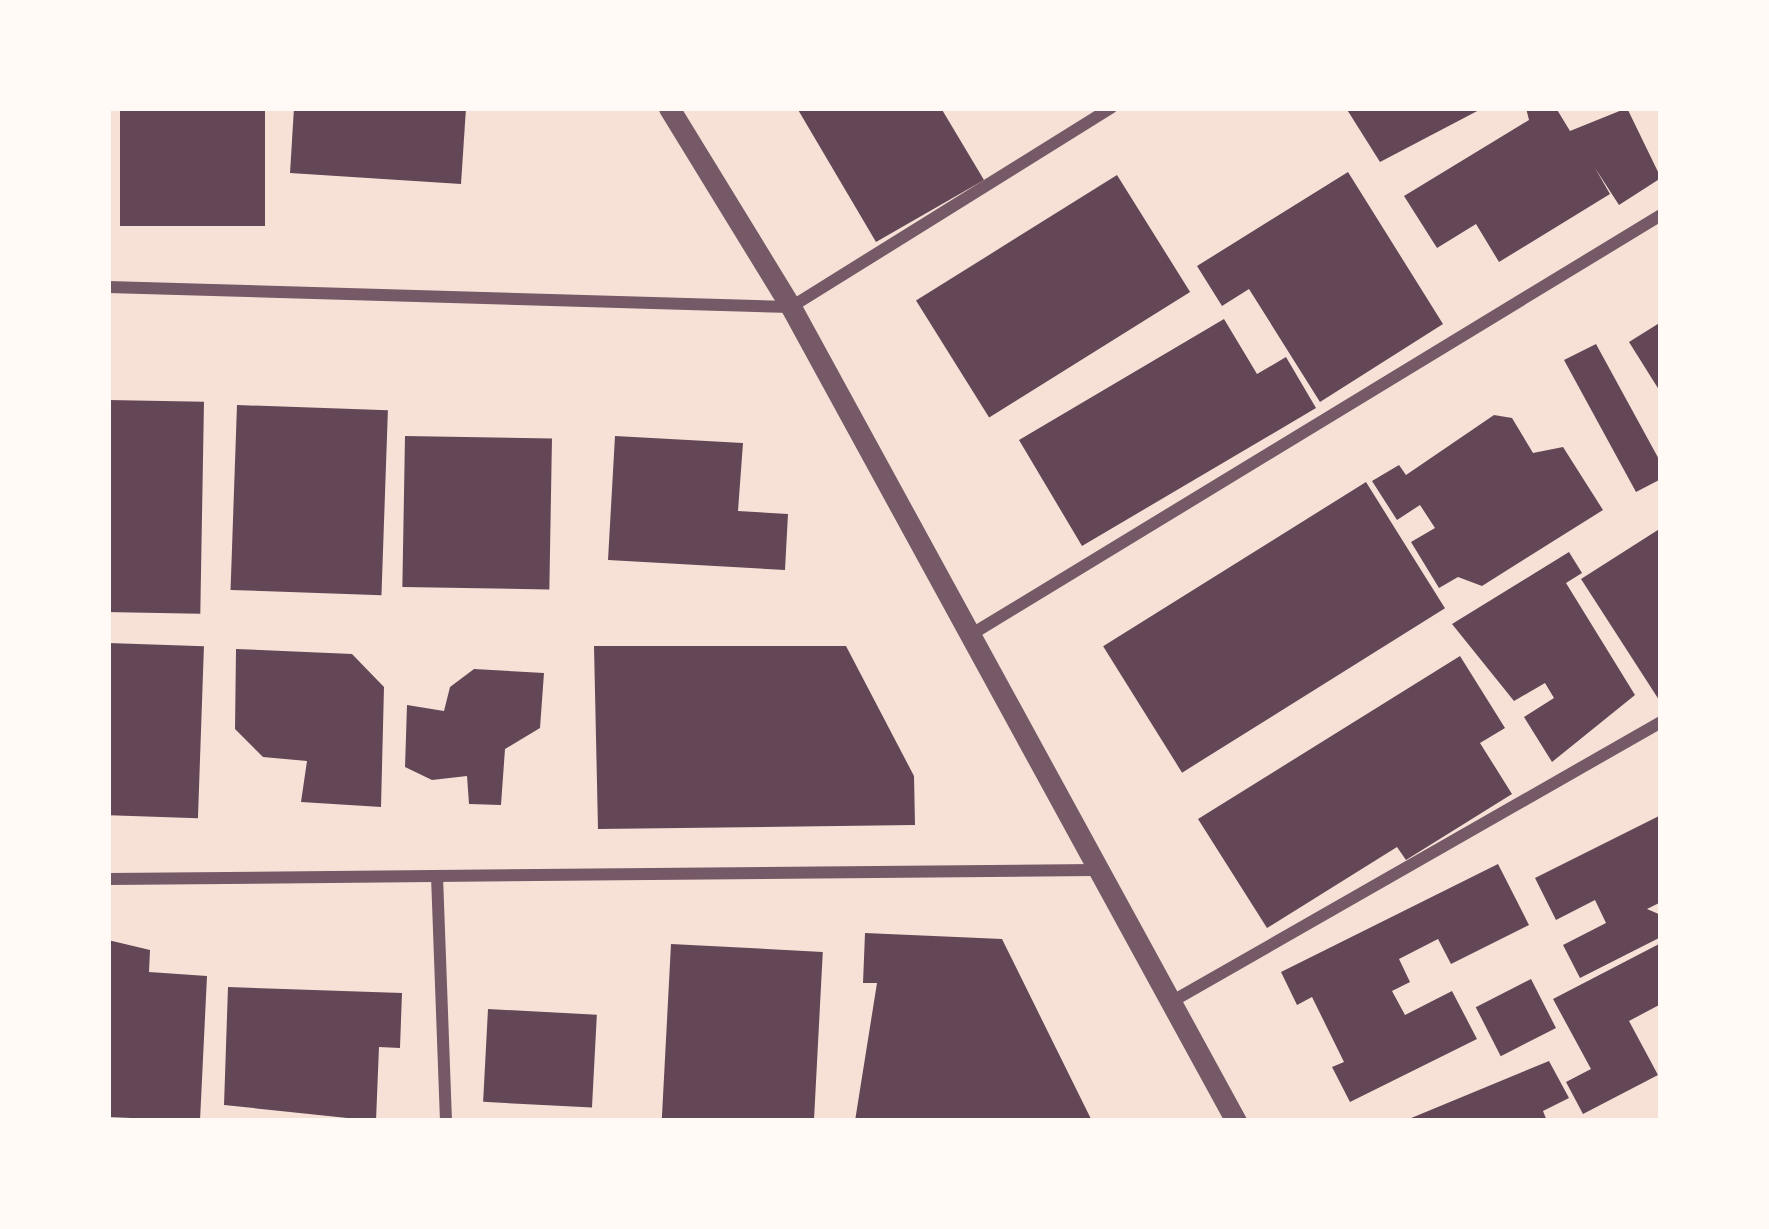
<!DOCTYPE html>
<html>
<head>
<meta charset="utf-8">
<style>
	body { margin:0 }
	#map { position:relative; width:1769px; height:1229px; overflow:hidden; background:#f7e1d7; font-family:"DM Sans",sans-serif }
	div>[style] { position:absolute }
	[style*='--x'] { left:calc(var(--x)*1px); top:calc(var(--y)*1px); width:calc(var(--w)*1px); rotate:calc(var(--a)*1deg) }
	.building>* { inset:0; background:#644757; transform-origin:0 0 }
	.minor>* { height:12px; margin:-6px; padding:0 6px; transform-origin:6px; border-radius:6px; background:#755966 }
	.tertiary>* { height:21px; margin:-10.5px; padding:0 10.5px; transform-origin:10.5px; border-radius:10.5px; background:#755966 }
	span { translate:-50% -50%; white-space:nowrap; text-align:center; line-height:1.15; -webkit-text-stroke:12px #fffaf5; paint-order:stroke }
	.frame { position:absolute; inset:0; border:111px solid #fffaf5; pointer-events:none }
</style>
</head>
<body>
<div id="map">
	<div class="building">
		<i style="left:120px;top:108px;width:145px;height:118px"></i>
		<i style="clip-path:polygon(294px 108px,466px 108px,461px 184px,290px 173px)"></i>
		<i style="clip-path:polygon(797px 108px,941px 108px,984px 180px,876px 242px)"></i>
		<i style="clip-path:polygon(1346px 108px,1483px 108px,1380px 162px)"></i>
		<i style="clip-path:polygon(1526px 108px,1556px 108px,1570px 131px,1627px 108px,1661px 178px,1619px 205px,1595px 168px,1610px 194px,1499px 262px,1476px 224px,1437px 248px,1404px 196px,1529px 120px)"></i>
		<i style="clip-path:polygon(1348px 172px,1443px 324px,1320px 402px,1249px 289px,1222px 306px,1197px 266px)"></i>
		<i style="left:1117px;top:175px;width:138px;height:237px;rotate:58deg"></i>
		<i style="clip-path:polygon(1224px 319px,1257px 374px,1286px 357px,1316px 408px,1082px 546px,1019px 440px)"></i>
		<i style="clip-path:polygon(1661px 322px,1661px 393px,1629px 342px)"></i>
		<i style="clip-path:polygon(1596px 344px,1661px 463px,1661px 479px,1636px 492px,1564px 360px)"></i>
		<i style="left:108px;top:400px;width:96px;height:212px;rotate:1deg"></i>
		<i style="left:237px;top:405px;width:151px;height:185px;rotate:2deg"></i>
		<i style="clip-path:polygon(1494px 415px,1512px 418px,1533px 453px,1563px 447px,1603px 510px,1482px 586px,1458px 577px,1439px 588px,1411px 542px,1435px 528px,1420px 505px,1397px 520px,1372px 481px,1399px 465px,1406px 475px)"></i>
		<i style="left:405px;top:436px;width:147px;height:151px;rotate:1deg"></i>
		<i style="clip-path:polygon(615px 436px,743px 443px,738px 511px,788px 514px,785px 570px,608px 560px)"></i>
		<i style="left:1366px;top:482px;width:149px;height:310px;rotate:58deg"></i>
		<i style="clip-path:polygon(1661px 528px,1661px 703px,1581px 579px)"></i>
		<i style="clip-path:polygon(1569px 552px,1582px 573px,1566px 583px,1635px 695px,1552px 762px,1524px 717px,1554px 698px,1545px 683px,1514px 701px,1452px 624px)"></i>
		<i style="left:108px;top:643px;width:96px;height:172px;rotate:2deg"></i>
		<i style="clip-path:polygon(594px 646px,846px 646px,914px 776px,915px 825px,598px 829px)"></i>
		<i style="clip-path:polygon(236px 649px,352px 654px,384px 687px,381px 807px,301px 802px,307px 761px,263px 757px,235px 729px)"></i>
		<i style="clip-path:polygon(1460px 656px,1505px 728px,1480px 743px,1512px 794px,1406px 860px,1397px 847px,1267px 928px,1198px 819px)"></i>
		<i style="clip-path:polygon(474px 669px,544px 673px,540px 728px,505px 749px,501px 805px,469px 804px,467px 776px,432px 780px,405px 767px,407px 705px,444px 711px,450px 687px)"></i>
		<i style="clip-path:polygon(1661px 815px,1661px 902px,1647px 909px,1661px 915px,1661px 937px,1580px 978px,1563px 945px,1606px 923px,1595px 900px,1556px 920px,1535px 878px)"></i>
		<i style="clip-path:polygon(1498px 864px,1529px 925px,1451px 964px,1438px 939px,1399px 959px,1410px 982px,1392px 991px,1405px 1015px,1452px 991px,1477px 1039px,1350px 1102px,1332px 1067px,1344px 1062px,1312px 997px,1297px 1005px,1281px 972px)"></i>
		<i style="clip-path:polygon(865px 933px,1002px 939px,1092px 1121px,855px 1121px,877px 983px,863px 983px)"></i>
		<i style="clip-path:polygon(108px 940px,150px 950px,149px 972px,207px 976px,200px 1121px,108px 1117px)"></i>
		<i style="clip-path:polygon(1661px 943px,1661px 1004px,1629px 1021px,1658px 1075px,1583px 1114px,1566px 1082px,1591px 1069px,1553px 999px)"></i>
		<i style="left:671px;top:944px;width:152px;height:177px;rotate:3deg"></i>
		<i style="left:1531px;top:979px;width:55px;height:62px;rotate:63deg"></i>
		<i style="clip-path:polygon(228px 987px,402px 993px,400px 1048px,379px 1047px,376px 1121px,224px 1105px)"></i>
		<i style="left:488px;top:1009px;width:109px;height:93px;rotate:3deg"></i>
		<i style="clip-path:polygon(1549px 1061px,1569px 1098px,1543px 1111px,1547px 1121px,1404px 1121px)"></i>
	</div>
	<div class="minor">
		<i style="--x:108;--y:287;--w:683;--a:1.68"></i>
		<i style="--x:791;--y:307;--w:377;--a:-31.9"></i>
		<i style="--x:967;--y:637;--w:812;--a:-31.3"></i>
		<i style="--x:437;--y:876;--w:245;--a:87.9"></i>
		<i style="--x:108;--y:879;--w:987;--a:-0.52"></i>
		<i style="--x:1171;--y:1002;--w:564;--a:-29.74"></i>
	</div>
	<div class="tertiary">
		<i style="--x:669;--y:108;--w:233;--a:58.5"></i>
		<i style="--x:791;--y:307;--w:928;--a:61.34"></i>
	</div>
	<div class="frame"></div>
</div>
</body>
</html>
